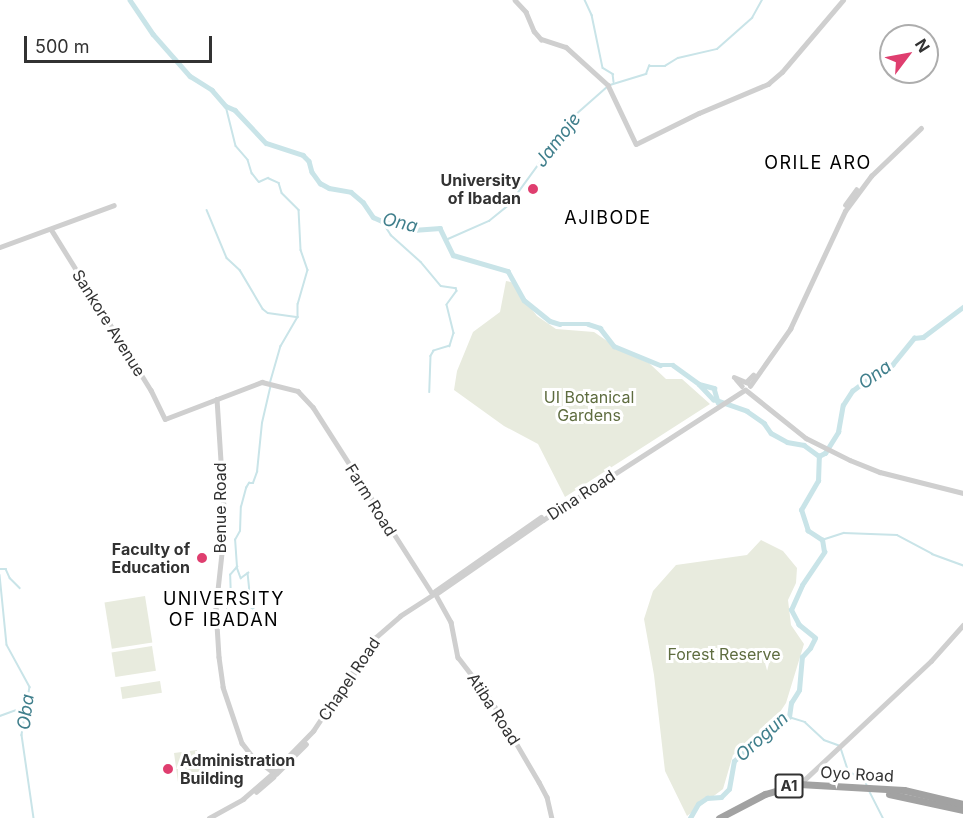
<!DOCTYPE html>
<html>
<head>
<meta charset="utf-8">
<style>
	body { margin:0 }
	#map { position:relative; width:963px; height:818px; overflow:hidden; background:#fff; font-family:Inter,sans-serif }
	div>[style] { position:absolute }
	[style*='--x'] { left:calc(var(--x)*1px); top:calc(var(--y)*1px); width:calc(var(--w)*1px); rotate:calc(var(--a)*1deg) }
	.green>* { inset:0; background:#e8ebde; transform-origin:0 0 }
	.stream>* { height:1.5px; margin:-0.75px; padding:0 0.75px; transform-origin:0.75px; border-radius:0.75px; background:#c9e4e8 }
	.river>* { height:4.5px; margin:-2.25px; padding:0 2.25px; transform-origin:2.25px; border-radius:2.25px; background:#c9e4e8 }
	.tertiary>* { height:4.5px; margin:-2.25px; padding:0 2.25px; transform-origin:2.25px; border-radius:2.25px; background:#cfcfcf }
	.trunk>* { height:7px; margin:-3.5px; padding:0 3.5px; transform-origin:3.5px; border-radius:3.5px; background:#a2a2a2 }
	.dots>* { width:16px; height:16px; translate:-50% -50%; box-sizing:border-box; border:3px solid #fff; border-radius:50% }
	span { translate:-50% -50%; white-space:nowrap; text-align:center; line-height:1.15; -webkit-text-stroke:6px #fff; paint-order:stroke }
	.shield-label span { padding:2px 4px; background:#fff; border:2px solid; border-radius:4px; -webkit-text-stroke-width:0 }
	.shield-label { font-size:15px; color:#323232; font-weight:700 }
	.poi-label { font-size:16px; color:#323232; font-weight:700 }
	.right { translate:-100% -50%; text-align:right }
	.left { translate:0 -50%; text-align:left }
	.street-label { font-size:16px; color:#323232 }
	.park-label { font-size:16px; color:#5f6d40 }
	.water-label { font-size:18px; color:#407f8c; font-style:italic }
	.neighbourhood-label { font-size:18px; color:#000; letter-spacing:1.5px }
	.north { position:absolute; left:879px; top:24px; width:60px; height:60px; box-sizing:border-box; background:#fff; border:2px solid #adadad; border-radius:50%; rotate:58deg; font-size:16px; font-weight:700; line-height:24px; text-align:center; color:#323232 }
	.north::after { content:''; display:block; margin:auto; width:21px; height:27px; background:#df3e6f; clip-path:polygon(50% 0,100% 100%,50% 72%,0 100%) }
	.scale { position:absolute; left:24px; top:36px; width:188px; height:27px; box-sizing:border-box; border:3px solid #323232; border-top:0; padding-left:8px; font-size:18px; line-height:21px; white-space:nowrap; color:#323232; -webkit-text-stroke:4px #fff; paint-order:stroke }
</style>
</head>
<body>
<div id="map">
	<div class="green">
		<i style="clip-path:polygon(506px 281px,511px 282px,537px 316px,556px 329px,594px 332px,623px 352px,649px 363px,666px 379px,682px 379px,710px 404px,565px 497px,538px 444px,504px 426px,454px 390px,457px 371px,473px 332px,500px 312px)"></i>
		<i style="clip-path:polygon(761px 540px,783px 551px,797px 568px,796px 583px,788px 600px,791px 625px,804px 644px,786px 703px,772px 724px,733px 755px,723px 789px,687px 816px,665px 771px,654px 675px,644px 619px,653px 591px,676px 565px,747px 555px)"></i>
		<i style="left:145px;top:596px;width:47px;height:41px;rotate:81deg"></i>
		<i style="left:152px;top:646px;width:25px;height:41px;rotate:81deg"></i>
		<i style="left:160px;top:681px;width:12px;height:40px;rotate:81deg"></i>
		<i style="clip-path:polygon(197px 750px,200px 772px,183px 778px,183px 781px,178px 782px,174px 753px)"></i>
	</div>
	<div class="stream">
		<i style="--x:585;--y:0;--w:17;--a:65"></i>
		<i style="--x:592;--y:15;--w:54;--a:78.3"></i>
		<i style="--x:603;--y:68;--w:12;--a:31"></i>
		<i style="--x:613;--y:74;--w:8;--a:83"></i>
		<i style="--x:610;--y:85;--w:38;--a:-17"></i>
		<i style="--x:646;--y:74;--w:9;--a:-69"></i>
		<i style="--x:649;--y:66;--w:16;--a:0"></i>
		<i style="--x:665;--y:66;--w:15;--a:-32"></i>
		<i style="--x:678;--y:58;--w:40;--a:-13"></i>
		<i style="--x:717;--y:49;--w:47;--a:-41.5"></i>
		<i style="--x:752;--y:18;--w:21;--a:-61"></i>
		<i style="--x:226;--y:106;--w:41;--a:76"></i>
		<i style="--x:236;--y:146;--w:18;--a:49"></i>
		<i style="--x:248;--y:160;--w:14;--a:73"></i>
		<i style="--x:252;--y:173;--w:11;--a:52"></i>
		<i style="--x:259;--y:182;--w:10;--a:-24"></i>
		<i style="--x:268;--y:178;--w:12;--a:24"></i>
		<i style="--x:279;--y:183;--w:10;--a:73"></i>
		<i style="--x:282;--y:193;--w:24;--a:45"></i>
		<i style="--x:299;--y:210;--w:40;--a:87.1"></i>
		<i style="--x:301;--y:250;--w:21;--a:71"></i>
		<i style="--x:308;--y:270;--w:35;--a:106"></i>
		<i style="--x:298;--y:304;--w:13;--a:90"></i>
		<i style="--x:298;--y:317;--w:34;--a:120"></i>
		<i style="--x:281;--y:346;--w:37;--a:106"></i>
		<i style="--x:207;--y:210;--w:52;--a:67.4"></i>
		<i style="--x:227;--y:258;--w:18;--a:43"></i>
		<i style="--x:240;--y:270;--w:45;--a:59.5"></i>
		<i style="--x:263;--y:309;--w:6;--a:39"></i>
		<i style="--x:268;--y:313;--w:30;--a:8"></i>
		<i style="--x:382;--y:221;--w:17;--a:57"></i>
		<i style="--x:391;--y:235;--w:40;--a:42"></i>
		<i style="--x:421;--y:262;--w:31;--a:50"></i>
		<i style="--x:441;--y:286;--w:15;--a:8"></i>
		<i style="--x:456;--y:288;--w:3;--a:72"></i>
		<i style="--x:457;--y:291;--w:17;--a:126"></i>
		<i style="--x:447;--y:305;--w:29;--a:76"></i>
		<i style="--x:454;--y:333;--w:14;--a:107"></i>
		<i style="--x:450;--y:346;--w:17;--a:163"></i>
		<i style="--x:434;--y:351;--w:6;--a:121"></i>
		<i style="--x:431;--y:356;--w:36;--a:92"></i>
		<i style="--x:448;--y:239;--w:45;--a:-23.7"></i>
		<i style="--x:489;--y:221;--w:26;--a:-39"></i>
		<i style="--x:509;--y:205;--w:109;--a:-54"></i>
		<i style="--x:573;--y:117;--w:44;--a:-41.3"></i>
		<i style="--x:822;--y:540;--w:23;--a:-18"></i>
		<i style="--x:844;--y:533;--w:53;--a:2.2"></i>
		<i style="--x:897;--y:535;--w:40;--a:28"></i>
		<i style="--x:932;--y:554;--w:33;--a:20"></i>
		<i style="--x:237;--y:567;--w:12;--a:70"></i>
		<i style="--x:241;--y:578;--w:9;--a:-36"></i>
		<i style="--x:248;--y:573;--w:28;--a:84"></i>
		<i style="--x:251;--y:601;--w:7;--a:82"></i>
		<i style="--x:252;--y:608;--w:4;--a:27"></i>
		<i style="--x:0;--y:569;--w:6;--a:0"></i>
		<i style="--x:6;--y:569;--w:10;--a:66"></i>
		<i style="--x:10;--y:578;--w:14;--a:45"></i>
		<i style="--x:0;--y:575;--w:70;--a:84.3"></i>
		<i style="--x:7;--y:645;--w:48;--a:61.3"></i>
		<i style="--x:30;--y:687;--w:49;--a:99.5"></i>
		<i style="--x:22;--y:735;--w:84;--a:81.8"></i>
		<i style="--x:236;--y:628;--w:22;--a:-114"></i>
		<i style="--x:227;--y:608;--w:10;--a:-66"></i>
		<i style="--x:231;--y:599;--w:24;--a:-92"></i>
		<i style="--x:230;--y:575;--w:11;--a:-49"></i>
		<i style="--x:237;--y:567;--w:27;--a:-94"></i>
		<i style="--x:235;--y:540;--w:10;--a:-61"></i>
		<i style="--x:240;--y:531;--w:24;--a:-88"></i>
		<i style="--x:241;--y:507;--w:20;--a:-75"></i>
		<i style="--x:246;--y:488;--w:6;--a:-59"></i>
		<i style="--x:249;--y:483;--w:4;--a:0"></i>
		<i style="--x:253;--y:483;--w:12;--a:-70"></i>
		<i style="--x:257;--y:472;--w:49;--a:-84.2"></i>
		<i style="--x:262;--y:423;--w:37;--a:-77"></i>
		<i style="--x:0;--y:716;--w:29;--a:-20"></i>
		<i style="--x:789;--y:717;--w:17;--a:17"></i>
		<i style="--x:805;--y:722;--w:26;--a:43"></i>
		<i style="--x:824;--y:740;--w:15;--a:20"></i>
		<i style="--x:841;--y:748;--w:25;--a:72"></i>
		<i style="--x:849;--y:772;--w:17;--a:24"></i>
		<i style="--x:865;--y:779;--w:6;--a:72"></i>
		<i style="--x:870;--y:792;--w:29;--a:63"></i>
	</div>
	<div class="river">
		<i style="--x:130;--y:0;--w:41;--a:55.9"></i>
		<i style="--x:153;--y:34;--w:56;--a:48.6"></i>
		<i style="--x:190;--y:76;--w:26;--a:32"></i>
		<i style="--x:212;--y:90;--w:21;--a:49"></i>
		<i style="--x:226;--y:106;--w:10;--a:24"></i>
		<i style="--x:235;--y:110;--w:45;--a:46.8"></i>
		<i style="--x:266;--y:143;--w:39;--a:18"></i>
		<i style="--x:303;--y:155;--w:8;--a:45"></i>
		<i style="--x:309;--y:161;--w:11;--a:75"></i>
		<i style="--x:312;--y:172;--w:14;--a:54"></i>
		<i style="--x:320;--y:183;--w:10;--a:29"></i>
		<i style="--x:329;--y:188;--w:22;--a:10"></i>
		<i style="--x:351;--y:192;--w:16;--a:40"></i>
		<i style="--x:363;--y:202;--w:18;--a:56"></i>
		<i style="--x:373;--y:217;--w:10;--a:24"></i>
		<i style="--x:382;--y:221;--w:32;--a:16"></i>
		<i style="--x:413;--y:230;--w:27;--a:-4"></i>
		<i style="--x:440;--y:228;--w:30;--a:64"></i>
		<i style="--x:453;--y:255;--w:57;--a:16.2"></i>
		<i style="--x:508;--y:271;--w:33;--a:61"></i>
		<i style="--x:524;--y:300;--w:33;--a:39"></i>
		<i style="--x:550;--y:321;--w:10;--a:17"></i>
		<i style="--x:560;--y:324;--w:28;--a:0"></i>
		<i style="--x:588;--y:324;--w:13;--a:18"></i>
		<i style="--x:600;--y:328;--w:23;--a:52"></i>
		<i style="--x:614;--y:346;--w:50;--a:22.4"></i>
		<i style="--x:660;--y:365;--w:13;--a:0"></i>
		<i style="--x:673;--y:365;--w:32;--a:36"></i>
		<i style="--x:699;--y:384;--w:21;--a:47"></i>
		<i style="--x:713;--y:399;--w:36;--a:19"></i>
		<i style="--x:747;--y:411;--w:21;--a:35"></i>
		<i style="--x:764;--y:423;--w:12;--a:55"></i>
		<i style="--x:771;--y:433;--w:18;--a:29"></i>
		<i style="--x:787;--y:442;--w:17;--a:10"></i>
		<i style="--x:804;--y:445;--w:19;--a:36"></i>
		<i style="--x:699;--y:384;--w:16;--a:15"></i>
		<i style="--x:714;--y:388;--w:15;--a:74"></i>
		<i style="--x:819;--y:456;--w:7;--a:-27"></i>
		<i style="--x:825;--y:453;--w:25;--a:-58"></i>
		<i style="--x:838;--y:432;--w:27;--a:-80"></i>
		<i style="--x:843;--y:405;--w:17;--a:-57"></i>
		<i style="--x:852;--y:391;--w:31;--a:-37"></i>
		<i style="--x:877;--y:372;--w:17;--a:-25"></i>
		<i style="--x:892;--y:365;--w:35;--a:-51"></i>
		<i style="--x:914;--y:338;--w:9;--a:-6"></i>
		<i style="--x:923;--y:337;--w:50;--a:-36.9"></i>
		<i style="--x:690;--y:818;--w:16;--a:-60"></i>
		<i style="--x:698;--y:804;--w:11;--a:-34"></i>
		<i style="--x:707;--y:798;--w:14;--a:-4"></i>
		<i style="--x:721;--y:797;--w:11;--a:-45"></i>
		<i style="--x:729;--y:789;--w:28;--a:-80"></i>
		<i style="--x:734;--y:761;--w:63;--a:-41.8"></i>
		<i style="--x:781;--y:719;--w:8;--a:-14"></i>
		<i style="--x:789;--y:717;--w:14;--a:-82"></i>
		<i style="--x:791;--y:703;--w:15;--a:-58"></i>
		<i style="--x:799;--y:690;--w:33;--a:-85"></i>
		<i style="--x:802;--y:657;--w:12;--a:-48"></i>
		<i style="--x:810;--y:648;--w:11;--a:-63"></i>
		<i style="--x:815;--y:638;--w:21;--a:-141"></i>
		<i style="--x:799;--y:625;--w:17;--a:-118"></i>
		<i style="--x:791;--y:610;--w:27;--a:-66"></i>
		<i style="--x:802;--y:585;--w:40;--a:-56"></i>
		<i style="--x:824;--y:552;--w:12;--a:-99"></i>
		<i style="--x:822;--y:540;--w:17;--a:-147"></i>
		<i style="--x:808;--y:531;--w:22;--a:-108"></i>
		<i style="--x:801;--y:510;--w:34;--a:-60"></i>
		<i style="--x:818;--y:481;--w:25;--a:-88"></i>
	</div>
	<div class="tertiary">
		<i style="--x:515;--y:0;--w:16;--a:47"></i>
		<i style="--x:526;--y:12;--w:21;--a:67"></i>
		<i style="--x:534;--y:31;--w:11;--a:49"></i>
		<i style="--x:541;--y:39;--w:26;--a:18"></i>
		<i style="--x:566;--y:47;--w:57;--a:42.1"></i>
		<i style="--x:608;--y:85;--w:65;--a:64.6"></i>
		<i style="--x:636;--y:144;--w:70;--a:-26.2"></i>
		<i style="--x:699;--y:113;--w:75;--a:-22.8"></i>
		<i style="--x:768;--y:84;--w:18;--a:-41"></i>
		<i style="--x:782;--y:72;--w:94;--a:-49.7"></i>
		<i style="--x:845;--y:205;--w:19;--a:-54"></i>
		<i style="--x:51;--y:229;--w:190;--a:58.2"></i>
		<i style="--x:151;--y:390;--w:32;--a:64"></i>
		<i style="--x:165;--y:419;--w:104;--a:-20.9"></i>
		<i style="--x:262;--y:382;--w:37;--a:14"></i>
		<i style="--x:298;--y:391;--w:22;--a:47"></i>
		<i style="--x:313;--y:407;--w:221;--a:57.4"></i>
		<i style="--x:0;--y:247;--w:121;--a:-20.2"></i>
		<i style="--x:734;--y:377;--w:15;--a:23"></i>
		<i style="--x:736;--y:379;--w:9;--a:49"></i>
		<i style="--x:746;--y:382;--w:10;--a:-45"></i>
		<i style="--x:750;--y:386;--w:70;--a:-54.9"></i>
		<i style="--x:790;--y:329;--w:130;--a:-65"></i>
		<i style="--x:845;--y:211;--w:44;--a:-53.4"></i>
		<i style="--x:871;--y:176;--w:69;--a:-43.8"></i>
		<i style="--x:746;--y:390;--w:77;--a:38.7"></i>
		<i style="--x:806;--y:438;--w:49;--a:26.6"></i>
		<i style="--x:850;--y:460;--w:32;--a:22"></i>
		<i style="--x:880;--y:472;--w:86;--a:14.2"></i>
		<i style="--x:217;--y:399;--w:107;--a:86.3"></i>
		<i style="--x:224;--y:506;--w:29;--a:90"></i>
		<i style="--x:224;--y:535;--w:74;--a:96.2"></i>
		<i style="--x:216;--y:609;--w:48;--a:86.4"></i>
		<i style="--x:219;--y:657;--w:30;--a:82"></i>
		<i style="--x:223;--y:687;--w:59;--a:71.3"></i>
		<i style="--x:242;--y:743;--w:18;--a:52"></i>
		<i style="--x:253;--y:757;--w:25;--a:37"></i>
		<i style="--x:435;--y:591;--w:129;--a:-34.9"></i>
		<i style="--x:436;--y:594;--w:130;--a:-34.7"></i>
		<i style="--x:543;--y:520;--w:240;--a:-32.8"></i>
		<i style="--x:436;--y:595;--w:31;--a:61"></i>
		<i style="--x:451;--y:622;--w:36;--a:79"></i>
		<i style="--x:458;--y:657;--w:54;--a:52.5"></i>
		<i style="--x:491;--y:700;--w:95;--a:59.7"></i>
		<i style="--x:539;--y:782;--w:17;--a:62"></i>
		<i style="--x:547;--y:797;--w:22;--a:77"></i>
		<i style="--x:350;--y:680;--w:25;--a:-58"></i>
		<i style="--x:274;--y:771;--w:56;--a:-45.7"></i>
		<i style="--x:313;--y:731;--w:112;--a:-56.3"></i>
		<i style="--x:375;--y:638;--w:33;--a:-41"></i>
		<i style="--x:400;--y:616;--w:38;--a:-33"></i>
		<i style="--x:276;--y:774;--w:42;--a:-45"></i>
		<i style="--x:800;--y:788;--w:5;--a:-79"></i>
		<i style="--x:801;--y:783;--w:178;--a:-43.2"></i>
		<i style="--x:931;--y:661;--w:48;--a:-48.4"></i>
		<i style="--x:256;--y:792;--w:23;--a:-41"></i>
		<i style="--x:209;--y:818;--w:39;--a:-29"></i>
		<i style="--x:243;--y:799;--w:37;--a:-41"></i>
	</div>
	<div class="trunk">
		<i style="--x:889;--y:794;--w:76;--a:12.2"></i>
		<i style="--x:719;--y:818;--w:52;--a:-27.6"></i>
		<i style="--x:765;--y:794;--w:35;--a:-16"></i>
		<i style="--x:799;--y:784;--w:105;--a:3.3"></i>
		<i style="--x:904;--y:790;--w:61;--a:13.3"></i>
	</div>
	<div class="dots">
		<i style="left:533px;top:189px;background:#df3e6f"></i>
		<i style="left:202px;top:558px;background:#df3e6f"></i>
		<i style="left:168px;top:769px;background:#df3e6f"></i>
	</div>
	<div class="shield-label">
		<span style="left:789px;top:786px">A1</span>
	</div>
	<div class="poi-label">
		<span class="right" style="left:521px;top:189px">University<br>of Ibadan</span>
		<span class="right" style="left:190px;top:558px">Faculty of<br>Education</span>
		<span class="left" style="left:180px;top:769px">Administration<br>Building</span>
	</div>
	<div class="street-label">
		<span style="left:109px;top:323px;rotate:58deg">Sankore Avenue</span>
		<span style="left:581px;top:495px;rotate:-33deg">Dina Road</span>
		<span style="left:371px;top:500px;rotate:58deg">Farm Road</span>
		<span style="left:220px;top:508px;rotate:-90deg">Benue Road</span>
		<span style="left:349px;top:679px;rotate:-56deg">Chapel Road</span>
		<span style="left:494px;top:709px;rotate:57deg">Atiba Road</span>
		<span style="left:857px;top:774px;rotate:3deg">Oyo Road</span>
	</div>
	<div class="park-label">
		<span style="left:589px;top:406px">UI Botanical<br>Gardens</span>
		<span style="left:724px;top:654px">Forest Reserve</span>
	</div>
	<div class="water-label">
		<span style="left:558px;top:140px;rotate:-52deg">Jamoje</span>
		<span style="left:400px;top:223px;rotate:13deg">Ona</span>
		<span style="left:875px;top:375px;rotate:-36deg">Ona</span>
		<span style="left:26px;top:712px;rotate:-83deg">Oba</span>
		<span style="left:762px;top:737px;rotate:-42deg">Orogun</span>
	</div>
	<div class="neighbourhood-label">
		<span style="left:818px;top:163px">ORILE ARO</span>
		<span style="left:608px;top:218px">AJIBODE</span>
		<span style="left:224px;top:610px">UNIVERSITY<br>OF IBADAN</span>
	</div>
	<div class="north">N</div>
	<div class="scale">500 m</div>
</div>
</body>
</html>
